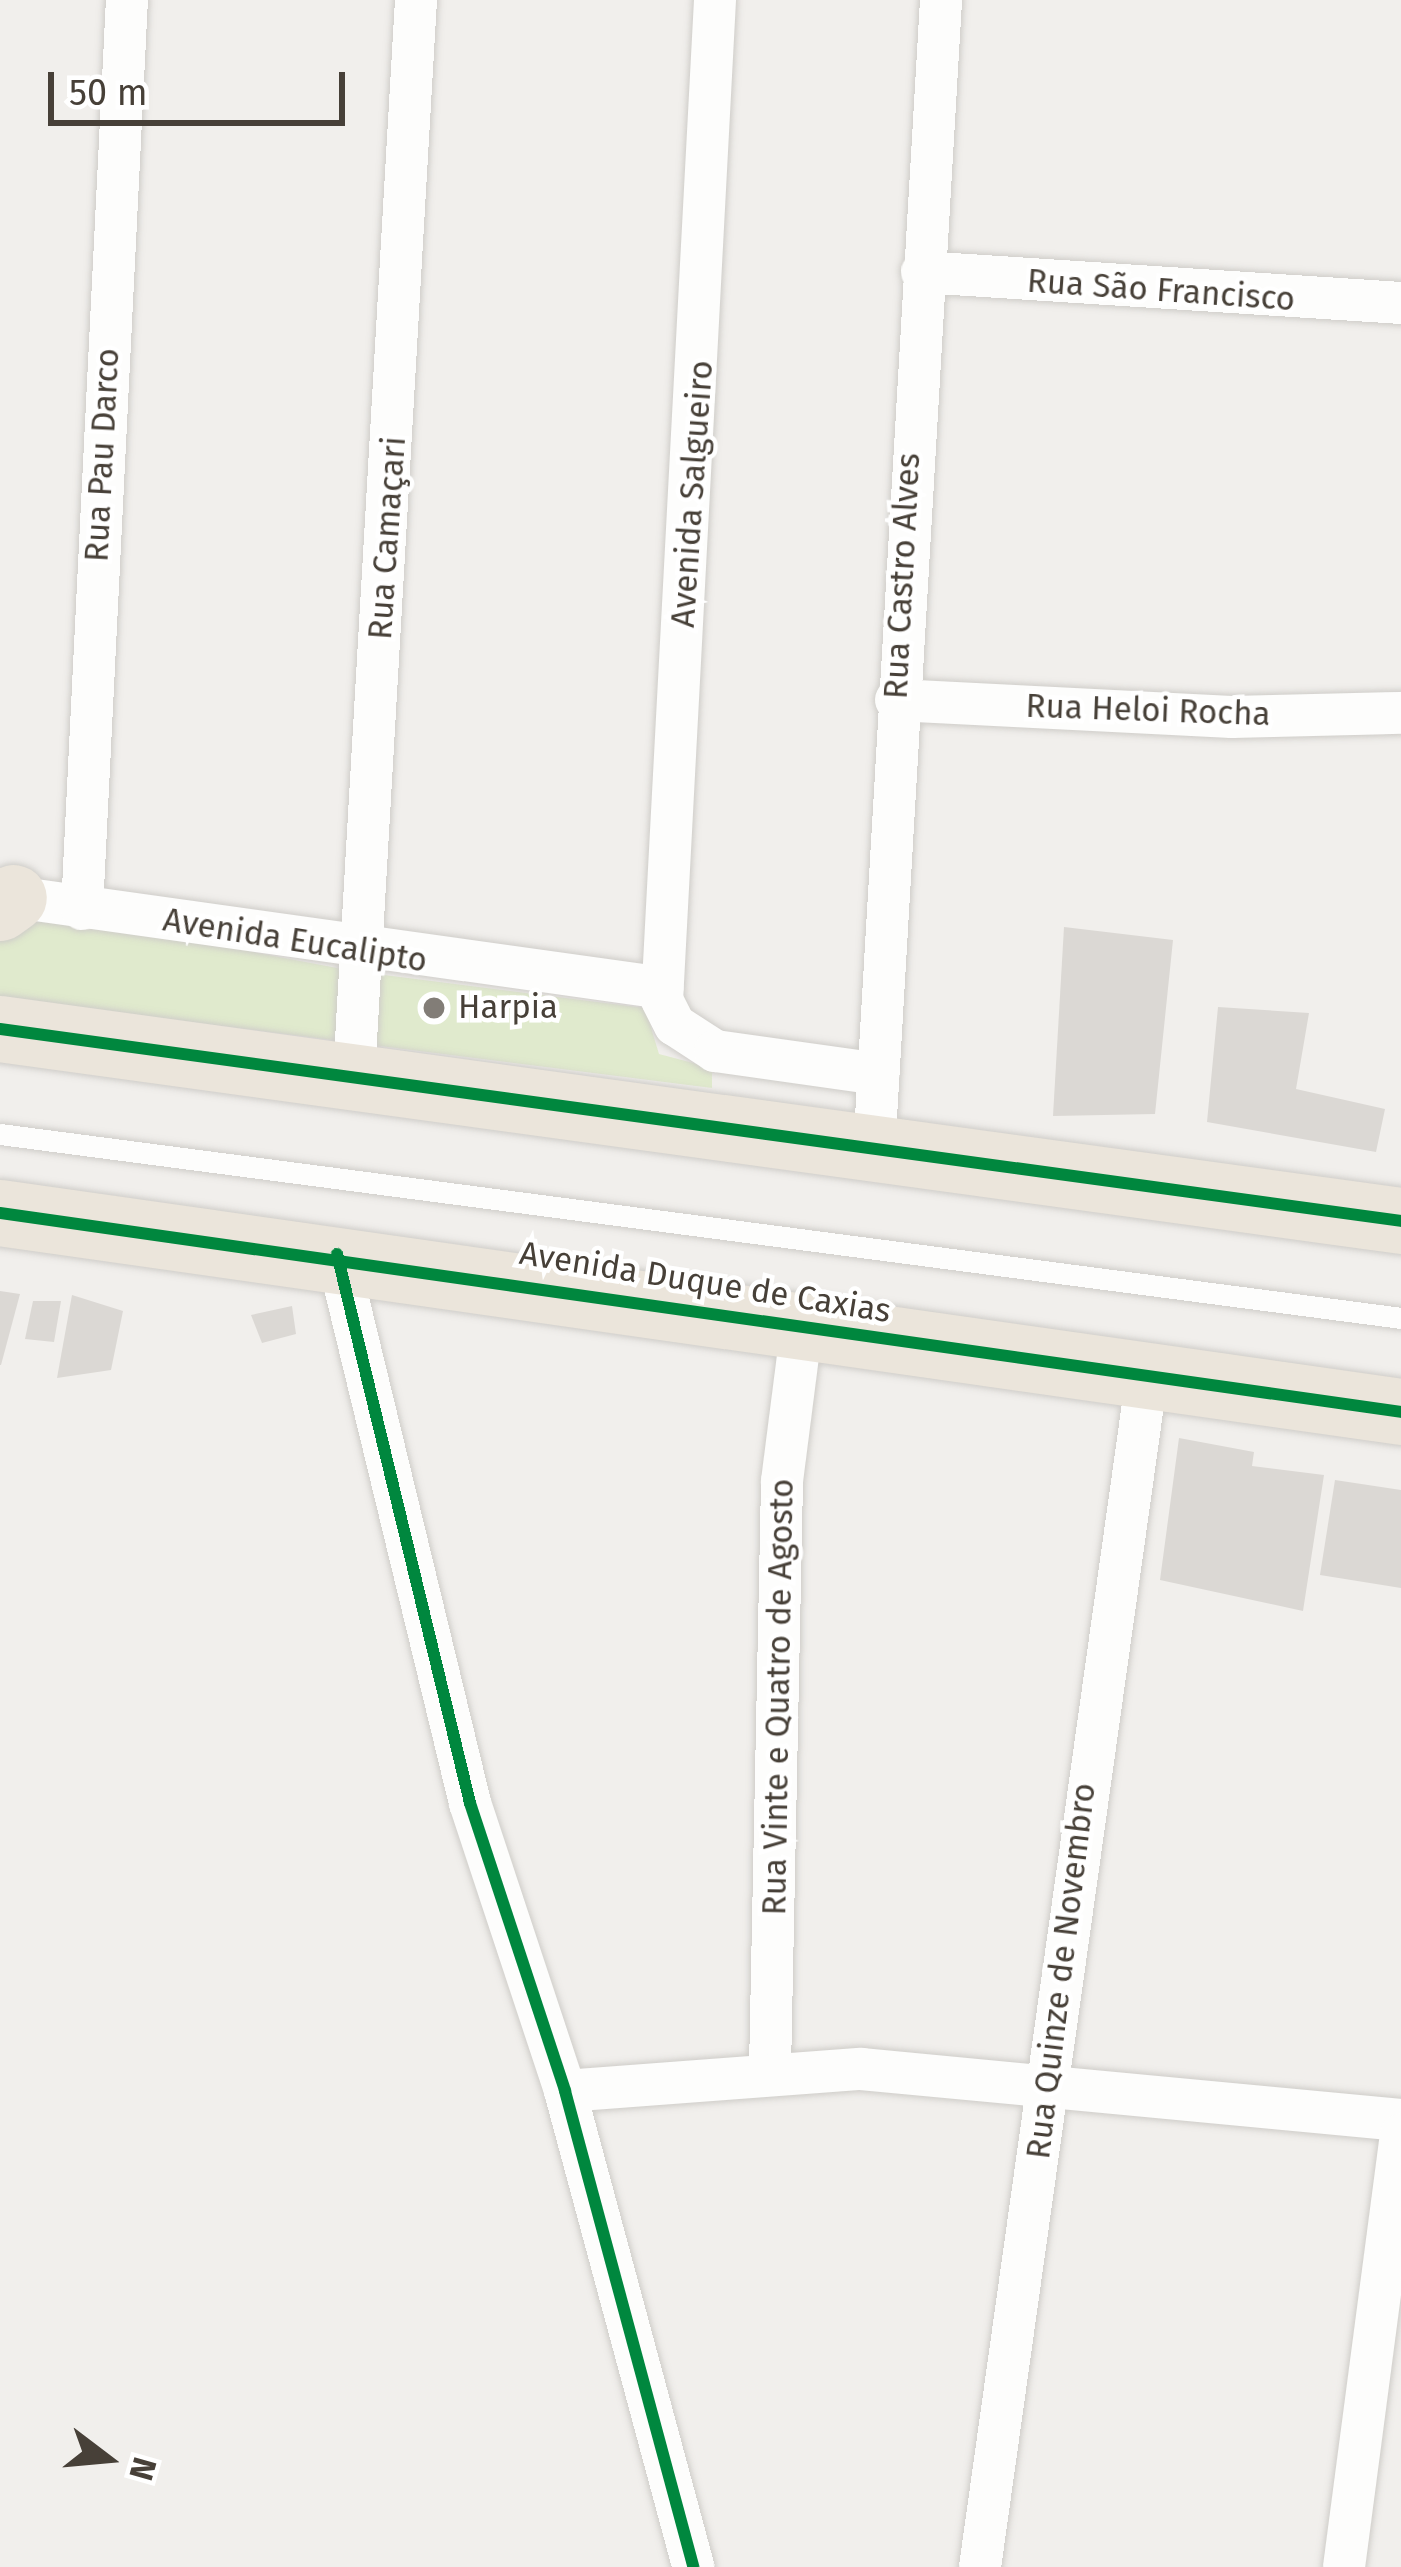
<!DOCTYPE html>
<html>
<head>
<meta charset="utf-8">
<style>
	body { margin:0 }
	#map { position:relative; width:1401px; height:2567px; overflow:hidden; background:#f1efec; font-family:"Fira Sans",sans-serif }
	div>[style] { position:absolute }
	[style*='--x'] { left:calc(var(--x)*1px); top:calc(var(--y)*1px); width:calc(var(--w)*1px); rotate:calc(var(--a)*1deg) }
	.green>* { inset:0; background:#e0eacd }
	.building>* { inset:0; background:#dbd8d4 }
	.roads { filter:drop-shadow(0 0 3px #cfcdc9) drop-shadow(0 0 3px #cfcdc9) }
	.lane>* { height:21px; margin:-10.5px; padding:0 10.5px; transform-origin:10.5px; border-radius:10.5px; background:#fdfdfc }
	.street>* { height:42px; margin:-21px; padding:0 21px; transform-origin:21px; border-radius:21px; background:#fdfdfc }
	.highway>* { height:66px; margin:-33px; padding:0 33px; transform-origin:33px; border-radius:33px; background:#ebe5db }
	.cycleway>* { height:12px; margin:-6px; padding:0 6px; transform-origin:6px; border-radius:6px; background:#00873e }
	.dots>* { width:33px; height:33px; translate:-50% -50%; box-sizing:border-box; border:6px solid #fff; border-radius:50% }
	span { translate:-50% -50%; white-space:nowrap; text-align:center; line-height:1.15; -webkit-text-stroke:9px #fff; paint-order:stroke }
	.street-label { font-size:33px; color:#474038 }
	.poi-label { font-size:33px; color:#474038 }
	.left { translate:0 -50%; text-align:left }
	.north { position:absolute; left:48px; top:2399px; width:120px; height:120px; -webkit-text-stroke:9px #fff; paint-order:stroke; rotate:106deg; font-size:33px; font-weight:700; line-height:48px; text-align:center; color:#474038 }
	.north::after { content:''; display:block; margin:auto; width:42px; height:54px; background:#474038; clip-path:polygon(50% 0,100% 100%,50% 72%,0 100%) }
	.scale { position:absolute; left:48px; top:72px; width:297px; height:54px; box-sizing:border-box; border:6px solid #474038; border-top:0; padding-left:15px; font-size:36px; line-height:42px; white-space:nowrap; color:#474038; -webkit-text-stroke:9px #fff; paint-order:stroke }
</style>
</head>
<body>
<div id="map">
	<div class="green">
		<i style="clip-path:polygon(0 904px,353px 971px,645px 1008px,659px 1054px,712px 1068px,712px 1088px,0 998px)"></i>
	</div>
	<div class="building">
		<i style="clip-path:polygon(1064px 927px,1173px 940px,1155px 1114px,1053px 1116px)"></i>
		<i style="clip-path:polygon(1218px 1007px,1309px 1013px,1296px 1089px,1385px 1109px,1376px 1152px,1207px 1122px)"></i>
		<i style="clip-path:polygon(0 1291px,20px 1294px,1px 1365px,0 1365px)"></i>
		<i style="clip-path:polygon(72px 1295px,123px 1311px,111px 1370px,57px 1378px)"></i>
		<i style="clip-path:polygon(33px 1301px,61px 1301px,54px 1342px,25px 1339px)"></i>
		<i style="clip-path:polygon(292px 1306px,296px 1334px,262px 1343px,251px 1315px)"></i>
		<i style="clip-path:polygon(1179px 1438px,1254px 1452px,1252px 1466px,1324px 1475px,1303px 1611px,1160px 1580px)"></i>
		<i style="clip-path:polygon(1335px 1480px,1401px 1490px,1401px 1588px,1320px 1575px)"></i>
	</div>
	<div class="roads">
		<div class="lane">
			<i style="--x:0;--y:1134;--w:1413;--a:7.48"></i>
		</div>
		<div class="street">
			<i style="--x:715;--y:0;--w:1001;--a:93.03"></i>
			<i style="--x:662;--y:1000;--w:28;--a:63"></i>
			<i style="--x:675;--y:1025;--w:48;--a:33"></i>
			<i style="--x:715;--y:1051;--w:165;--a:8"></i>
			<i style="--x:922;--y:272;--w:480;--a:3.7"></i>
			<i style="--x:896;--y:700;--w:336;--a:2.9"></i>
			<i style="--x:1232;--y:717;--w:169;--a:-1.4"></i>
			<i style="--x:0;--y:895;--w:669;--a:7.98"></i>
			<i style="--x:82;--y:909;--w:910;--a:-87.17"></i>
			<i style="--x:354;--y:1075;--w:1077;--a:-86.7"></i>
			<i style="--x:874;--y:1152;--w:1154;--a:-86.67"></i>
			<i style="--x:337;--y:1254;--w:565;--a:76.38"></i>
			<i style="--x:470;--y:1803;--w:303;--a:71.7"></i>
			<i style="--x:565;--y:2091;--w:493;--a:74.9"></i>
			<i style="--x:770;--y:2070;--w:589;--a:-88.83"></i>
			<i style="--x:782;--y:1481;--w:157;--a:-82.7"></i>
			<i style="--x:565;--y:2091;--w:297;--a:-4.3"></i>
			<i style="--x:861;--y:2069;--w:542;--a:5.4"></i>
			<i style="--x:980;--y:2567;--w:1203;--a:-82.02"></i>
			<i style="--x:1344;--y:2567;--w:436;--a:-82.5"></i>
		</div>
		<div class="highway">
			<i style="--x:0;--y:908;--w:17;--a:-36"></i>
			<i style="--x:0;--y:1029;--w:1414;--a:7.8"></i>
			<i style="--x:0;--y:1213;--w:1415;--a:8.08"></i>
		</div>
	</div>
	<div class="cycleway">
		<i style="--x:0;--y:1029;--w:1414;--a:7.8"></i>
		<i style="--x:0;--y:1213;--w:1415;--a:8.08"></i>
		<i style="--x:337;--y:1254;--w:565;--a:76.38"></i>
		<i style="--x:470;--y:1803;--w:303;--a:71.7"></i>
		<i style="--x:565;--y:2091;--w:493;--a:74.9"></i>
	</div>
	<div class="dots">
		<i style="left:434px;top:1008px;background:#827d77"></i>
	</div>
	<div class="street-label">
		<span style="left:1161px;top:291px;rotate:4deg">Rua São Francisco</span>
		<span style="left:103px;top:455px;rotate:-87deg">Rua Pau Darco</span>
		<span style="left:693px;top:494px;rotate:-86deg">Avenida Salgueiro</span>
		<span style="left:388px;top:538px;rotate:-86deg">Rua Camaçari</span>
		<span style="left:903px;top:576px;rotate:-87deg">Rua Castro Alves</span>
		<span style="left:1148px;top:711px;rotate:2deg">Rua Heloi Rocha</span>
		<span style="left:295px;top:941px;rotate:9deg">Avenida Eucalipto</span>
		<span style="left:705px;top:1283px;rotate:9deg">Avenida Duque de Caxias</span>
		<span style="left:779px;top:1697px;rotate:-89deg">Rua Vinte e Quatro de Agosto</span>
		<span style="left:1062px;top:1971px;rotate:-83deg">Rua Quinze de Novembro</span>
	</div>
	<div class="poi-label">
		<span class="left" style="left:458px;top:1008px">Harpia</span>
	</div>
	<div class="north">N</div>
	<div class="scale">50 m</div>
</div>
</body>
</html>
